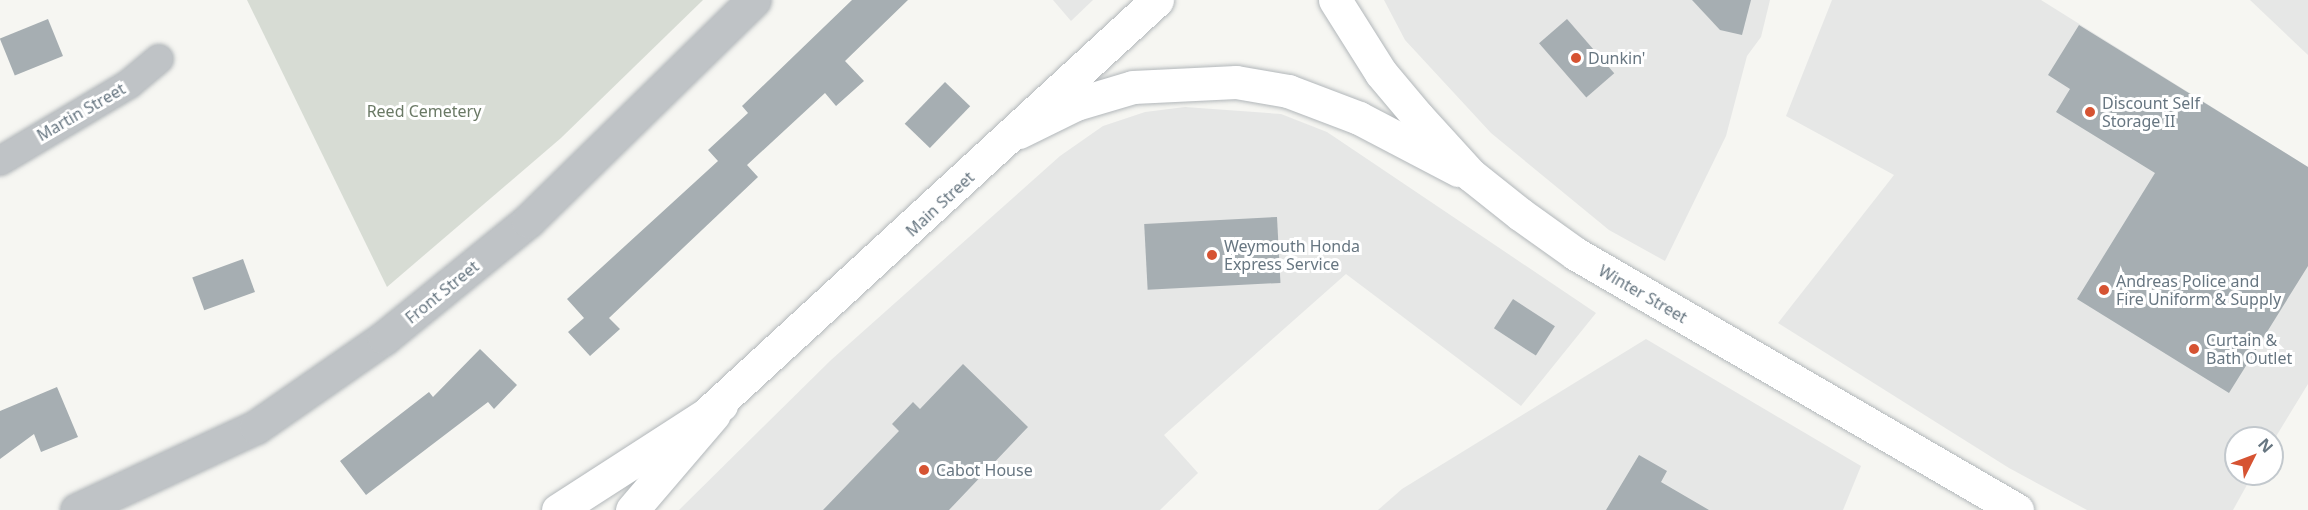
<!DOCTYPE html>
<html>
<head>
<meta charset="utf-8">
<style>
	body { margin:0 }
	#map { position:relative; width:2308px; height:510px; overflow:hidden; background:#f6f6f2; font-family:"Noto Sans",sans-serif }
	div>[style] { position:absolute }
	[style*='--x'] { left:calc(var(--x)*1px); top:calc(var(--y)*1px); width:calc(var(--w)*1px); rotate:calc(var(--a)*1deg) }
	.built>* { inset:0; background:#e6e7e6 }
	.green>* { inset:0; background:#d7dcd4 }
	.building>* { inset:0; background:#a6aeb2; transform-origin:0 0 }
	.roads { filter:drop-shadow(0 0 2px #b2b7ba) drop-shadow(0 0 2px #b2b7ba) }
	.minor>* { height:28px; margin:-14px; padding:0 14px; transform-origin:14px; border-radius:14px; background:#bfc3c6 }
	.tertiary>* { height:33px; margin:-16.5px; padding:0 16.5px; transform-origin:16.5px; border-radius:16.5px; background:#bfc3c6 }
	.secondary>* { height:33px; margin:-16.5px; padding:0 16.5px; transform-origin:16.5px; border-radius:16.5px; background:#fff }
	.primary>* { height:33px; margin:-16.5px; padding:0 16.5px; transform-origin:16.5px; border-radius:16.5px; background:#fff }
	.motorway>* { height:33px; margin:-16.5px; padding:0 16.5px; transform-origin:16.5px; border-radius:16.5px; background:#fff }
	.dots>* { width:16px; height:16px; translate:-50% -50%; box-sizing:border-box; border:3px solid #fff; border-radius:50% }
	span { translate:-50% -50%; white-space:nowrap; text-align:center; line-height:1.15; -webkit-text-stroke:6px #fff; paint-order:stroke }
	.poi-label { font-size:16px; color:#677681 }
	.left { translate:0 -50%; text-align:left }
	.park-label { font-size:16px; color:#6a7965 }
	.street-label { font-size:16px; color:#677681 }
	.north { position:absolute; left:2224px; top:426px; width:60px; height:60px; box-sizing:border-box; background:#fff; border:2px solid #c2c8cd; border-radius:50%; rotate:48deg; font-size:16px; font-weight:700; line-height:24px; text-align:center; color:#677681 }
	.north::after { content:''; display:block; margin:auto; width:21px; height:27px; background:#d65332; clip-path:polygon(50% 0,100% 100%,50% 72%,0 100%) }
</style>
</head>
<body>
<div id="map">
	<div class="built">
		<i style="clip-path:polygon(1053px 0,1093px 0,1071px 21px)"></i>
		<i style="clip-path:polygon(1384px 0,1770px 0,1761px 37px,1747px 56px,1726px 136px,1665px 261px,1609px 230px,1491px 133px,1405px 40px)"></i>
		<i style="clip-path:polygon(1832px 0,2041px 0,2308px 167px,2308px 384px,2272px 443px,2272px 438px,2236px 438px,2236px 474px,2253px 474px,2233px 510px,2087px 510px,2009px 468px,1778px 323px,1894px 175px,1786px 116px)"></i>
		<i style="clip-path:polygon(2250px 0,2308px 0,2308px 55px)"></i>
		<i style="clip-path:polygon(1185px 107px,1281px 114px,1327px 132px,1596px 313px,1521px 406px,1346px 274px,1164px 435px,1198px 473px,1160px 510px,679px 510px,831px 360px,1060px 156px,1103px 126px,1145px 112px)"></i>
		<i style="clip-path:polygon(1646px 339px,1861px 466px,1843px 510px,1378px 510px,1402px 489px)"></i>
	</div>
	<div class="green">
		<i style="clip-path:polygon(247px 0,703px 0,561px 138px,387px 287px)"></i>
	</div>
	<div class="building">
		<i style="clip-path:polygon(852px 0,908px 0,845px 61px,864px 81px,836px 106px,825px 93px,747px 165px,758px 177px,609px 318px,620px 329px,590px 356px,568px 332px,584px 318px,567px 299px,718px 161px,708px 150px,748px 113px,742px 106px)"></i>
		<i style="clip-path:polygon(1692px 0,1751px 0,1742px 35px,1720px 30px)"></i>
		<i style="left:48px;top:19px;width:40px;height:52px;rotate:68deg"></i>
		<i style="left:1567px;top:19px;width:72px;height:37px;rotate:49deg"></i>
		<i style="clip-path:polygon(2079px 25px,2308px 167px,2308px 266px,2229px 393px,2077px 299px,2155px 173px,2056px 112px,2070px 89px,2048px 75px)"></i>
		<i style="left:945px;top:82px;width:35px;height:58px;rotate:44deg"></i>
		<i style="left:1277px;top:217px;width:66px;height:133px;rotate:87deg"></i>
		<i style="left:243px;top:259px;width:35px;height:54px;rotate:70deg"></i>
		<i style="left:1513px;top:299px;width:50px;height:35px;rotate:33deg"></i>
		<i style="clip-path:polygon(480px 349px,517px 385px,494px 409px,488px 402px,366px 495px,340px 461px,429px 392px,433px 397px)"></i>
		<i style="clip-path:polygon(963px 364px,1028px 427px,949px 510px,823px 510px,899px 431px,892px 424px,913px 402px,920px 409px)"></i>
		<i style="clip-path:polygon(57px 387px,78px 437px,41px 452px,34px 434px,0 459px,0 411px)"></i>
		<i style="clip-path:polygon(1639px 455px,1667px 471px,1661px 482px,1709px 510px,1606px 510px)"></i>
	</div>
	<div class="roads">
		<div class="minor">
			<i style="--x:0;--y:161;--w:150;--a:-30.8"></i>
			<i style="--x:129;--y:84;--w:39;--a:-40"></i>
		</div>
		<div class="tertiary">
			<i style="--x:77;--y:510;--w:197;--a:-24.9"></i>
			<i style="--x:256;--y:427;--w:156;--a:-34.8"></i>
			<i style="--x:384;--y:338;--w:186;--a:-39.1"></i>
			<i style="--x:528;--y:221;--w:316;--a:-44.4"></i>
		</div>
		<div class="secondary">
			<i style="--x:1335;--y:0;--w:86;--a:57.8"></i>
			<i style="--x:1381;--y:73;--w:57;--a:49.9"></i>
			<i style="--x:1418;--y:117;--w:79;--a:47.6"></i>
			<i style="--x:1471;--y:175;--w:63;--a:38.5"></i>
			<i style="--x:1520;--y:214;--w:69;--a:35.5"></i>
			<i style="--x:1576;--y:254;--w:510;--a:30.14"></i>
			<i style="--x:1019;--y:132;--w:64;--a:-26.2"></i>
			<i style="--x:1076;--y:104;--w:59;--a:-16.6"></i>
			<i style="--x:1133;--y:87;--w:103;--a:-2.8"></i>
			<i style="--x:1236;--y:82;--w:53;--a:9.8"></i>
			<i style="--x:1288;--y:91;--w:76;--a:20.8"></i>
			<i style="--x:1359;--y:118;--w:112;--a:27.7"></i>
		</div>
		<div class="primary">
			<i style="--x:699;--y:421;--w:622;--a:-42.59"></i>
			<i style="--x:632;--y:510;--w:126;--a:-49.5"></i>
		</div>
		<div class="motorway">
			<i style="--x:558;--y:510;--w:194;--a:-32.8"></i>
		</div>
	</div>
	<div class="dots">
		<i style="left:1576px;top:58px;background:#d65332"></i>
		<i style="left:2090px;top:112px;background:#d65332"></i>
		<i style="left:1212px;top:255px;background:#d65332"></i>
		<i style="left:2104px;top:290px;background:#d65332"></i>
		<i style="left:2194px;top:349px;background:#d65332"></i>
		<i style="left:924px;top:470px;background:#d65332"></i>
	</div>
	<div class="poi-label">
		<span class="left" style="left:1588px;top:58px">Dunkin'</span>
		<span class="left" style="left:2102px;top:112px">Discount Self<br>Storage II</span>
		<span class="left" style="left:1224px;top:255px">Weymouth Honda<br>Express Service</span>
		<span class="left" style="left:2116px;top:290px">Andreas Police and<br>Fire Uniform &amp; Supply</span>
		<span class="left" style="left:2206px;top:349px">Curtain &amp;<br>Bath Outlet</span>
		<span class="left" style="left:936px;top:470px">Cabot House</span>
	</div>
	<div class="park-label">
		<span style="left:424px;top:111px">Reed Cemetery</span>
	</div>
	<div class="street-label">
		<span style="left:81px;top:112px;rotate:-30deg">Martin Street</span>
		<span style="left:940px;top:204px;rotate:-43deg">Main Street</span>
		<span style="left:442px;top:292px;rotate:-39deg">Front Street</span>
		<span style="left:1643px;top:294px;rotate:30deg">Winter Street</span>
	</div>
	<div class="north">N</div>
</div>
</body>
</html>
